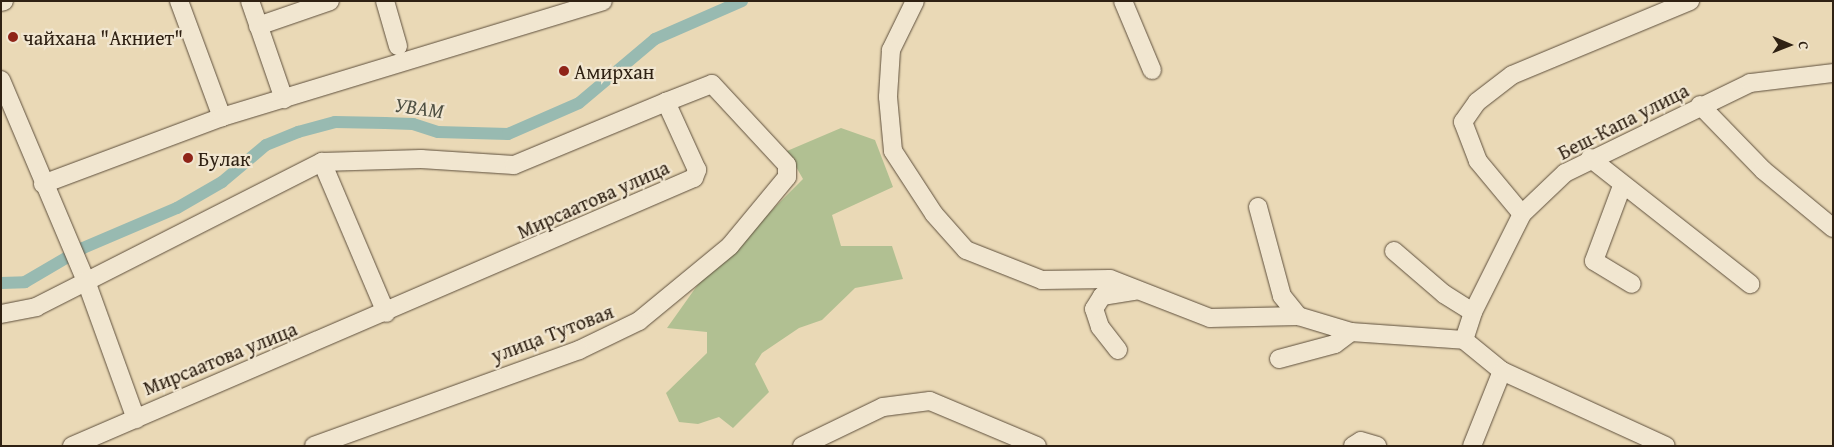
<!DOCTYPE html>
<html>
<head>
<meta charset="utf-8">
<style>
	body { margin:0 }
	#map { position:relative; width:1834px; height:447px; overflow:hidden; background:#ead9b6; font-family:"Gentium Book Plus",serif }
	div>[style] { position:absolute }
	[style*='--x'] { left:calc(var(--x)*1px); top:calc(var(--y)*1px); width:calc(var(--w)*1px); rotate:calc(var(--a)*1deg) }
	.green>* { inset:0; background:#b1c092 }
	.canal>* { height:12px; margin:-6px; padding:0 6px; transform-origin:6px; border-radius:6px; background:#98bab1 }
	.roads { filter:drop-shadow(0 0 1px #5e4f3c) drop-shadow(0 0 1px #5e4f3c) }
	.minor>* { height:18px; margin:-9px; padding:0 9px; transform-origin:9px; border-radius:9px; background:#f1e6d0 }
	.dots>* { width:14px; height:14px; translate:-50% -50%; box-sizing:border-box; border:2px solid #f1e6d0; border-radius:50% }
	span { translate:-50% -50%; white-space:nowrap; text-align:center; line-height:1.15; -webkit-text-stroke:4.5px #f1e6d0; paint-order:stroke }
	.poi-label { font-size:20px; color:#2f2113 }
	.left { translate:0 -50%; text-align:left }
	.street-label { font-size:20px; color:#2f2113 }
	.water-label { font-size:21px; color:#4e4f42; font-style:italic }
	.frame { position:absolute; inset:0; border:2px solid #2f2113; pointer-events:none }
	.north { position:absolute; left:1764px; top:20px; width:50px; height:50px; -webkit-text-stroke:4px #f1e6d0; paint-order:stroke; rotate:91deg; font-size:14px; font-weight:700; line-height:20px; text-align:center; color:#2f2113 }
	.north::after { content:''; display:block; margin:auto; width:18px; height:22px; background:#2f2113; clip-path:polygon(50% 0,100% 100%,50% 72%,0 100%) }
</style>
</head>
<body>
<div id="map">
	<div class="green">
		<i style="clip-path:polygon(841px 128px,875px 140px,893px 187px,832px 215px,841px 246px,892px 246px,903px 279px,855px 288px,822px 320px,799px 328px,762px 353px,755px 364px,769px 392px,733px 428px,719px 417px,698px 424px,679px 422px,666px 393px,707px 353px,707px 332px,667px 328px,699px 283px,803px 179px,787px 151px)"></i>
	</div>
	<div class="canal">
		<i style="--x:1;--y:283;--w:24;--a:-2"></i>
		<i style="--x:25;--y:282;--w:67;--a:-30.4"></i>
		<i style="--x:83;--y:248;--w:102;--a:-23.1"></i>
		<i style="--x:177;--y:208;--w:52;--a:-30"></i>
		<i style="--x:222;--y:182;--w:57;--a:-40.1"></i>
		<i style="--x:266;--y:145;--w:35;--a:-22"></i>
		<i style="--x:298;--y:132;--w:38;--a:-15"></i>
		<i style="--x:335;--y:122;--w:50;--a:1.1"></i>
		<i style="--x:385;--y:123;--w:28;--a:2"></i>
		<i style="--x:413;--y:124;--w:26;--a:18"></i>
		<i style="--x:438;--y:132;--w:70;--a:1.6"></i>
		<i style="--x:508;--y:134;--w:77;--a:-23.6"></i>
		<i style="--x:579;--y:103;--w:99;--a:-40.1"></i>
		<i style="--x:655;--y:39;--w:95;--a:-23.6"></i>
	</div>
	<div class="roads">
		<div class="minor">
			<i style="--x:179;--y:1;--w:124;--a:69.7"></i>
			<i style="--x:250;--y:1;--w:104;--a:70.9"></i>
			<i style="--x:385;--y:1;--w:47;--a:73.9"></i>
			<i style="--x:915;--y:1;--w:55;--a:116.1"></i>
			<i style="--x:891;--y:50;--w:47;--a:93.7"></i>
			<i style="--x:888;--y:97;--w:54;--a:84.7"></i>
			<i style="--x:893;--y:151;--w:75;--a:56.9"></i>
			<i style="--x:934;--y:214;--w:48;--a:48.4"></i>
			<i style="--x:966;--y:250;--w:82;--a:21.5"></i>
			<i style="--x:1042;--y:280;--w:68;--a:-0.8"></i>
			<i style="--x:1110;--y:279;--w:107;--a:21.3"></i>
			<i style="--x:1210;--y:318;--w:88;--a:-1.3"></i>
			<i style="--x:1298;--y:316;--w:55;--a:16.8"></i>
			<i style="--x:1351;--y:332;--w:113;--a:4"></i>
			<i style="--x:1123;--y:1;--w:75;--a:67.2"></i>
			<i style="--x:1;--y:2;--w:3;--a:-18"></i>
			<i style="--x:258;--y:26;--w:76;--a:-19.1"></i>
			<i style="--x:1;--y:80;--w:218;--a:67.1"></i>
			<i style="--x:86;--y:281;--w:147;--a:70.1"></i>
			<i style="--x:1700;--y:105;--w:91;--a:45.9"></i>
			<i style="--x:1763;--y:170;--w:91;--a:39.6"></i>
			<i style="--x:1590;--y:158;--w:204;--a:38.2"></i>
			<i style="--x:322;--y:162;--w:164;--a:67"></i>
			<i style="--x:43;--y:184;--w:191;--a:-20.5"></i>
			<i style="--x:222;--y:117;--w:398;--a:-16.9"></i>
			<i style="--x:1622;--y:186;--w:80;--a:110.5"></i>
			<i style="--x:1594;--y:261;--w:44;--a:31.2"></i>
			<i style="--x:1258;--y:207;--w:92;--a:74.9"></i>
			<i style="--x:1282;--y:296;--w:26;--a:51"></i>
			<i style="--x:1522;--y:214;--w:69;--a:-129.7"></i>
			<i style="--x:1478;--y:161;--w:42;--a:-111"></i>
			<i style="--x:1463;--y:122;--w:24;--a:-55"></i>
			<i style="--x:1477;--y:102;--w:44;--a:-37.6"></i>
			<i style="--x:1512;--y:75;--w:193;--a:-22.6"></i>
			<i style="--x:1394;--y:251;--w:66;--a:40.7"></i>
			<i style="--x:1444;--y:294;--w:34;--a:32"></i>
			<i style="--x:1;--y:314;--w:36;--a:-11"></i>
			<i style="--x:36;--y:307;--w:321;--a:-26.9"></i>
			<i style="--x:322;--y:162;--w:99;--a:-1.7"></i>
			<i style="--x:421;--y:159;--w:93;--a:3.7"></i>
			<i style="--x:514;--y:165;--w:165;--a:-22.5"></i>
			<i style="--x:1464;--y:340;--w:29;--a:-72"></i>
			<i style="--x:1473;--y:312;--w:110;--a:-63.4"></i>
			<i style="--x:1522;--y:214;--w:59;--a:-43.6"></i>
			<i style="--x:1565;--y:173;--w:206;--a:-25.9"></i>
			<i style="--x:1750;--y:83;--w:84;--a:-6.9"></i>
			<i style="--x:1464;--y:340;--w:49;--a:39.2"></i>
			<i style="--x:1502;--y:371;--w:180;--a:24.6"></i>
			<i style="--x:1118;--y:350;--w:29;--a:-128"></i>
			<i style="--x:1100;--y:327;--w:19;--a:-108"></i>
			<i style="--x:1094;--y:309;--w:15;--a:-58"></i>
			<i style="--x:1102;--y:296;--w:33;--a:-9"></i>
			<i style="--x:1279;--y:359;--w:58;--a:-15"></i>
			<i style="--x:1335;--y:344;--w:20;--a:-37"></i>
			<i style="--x:72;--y:446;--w:677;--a:-23.31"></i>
			<i style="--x:694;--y:178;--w:9;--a:-69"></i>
			<i style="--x:697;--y:170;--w:75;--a:-114.5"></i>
			<i style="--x:666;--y:102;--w:49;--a:-21.4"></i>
			<i style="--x:712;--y:84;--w:110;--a:47.2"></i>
			<i style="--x:787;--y:165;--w:12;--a:90"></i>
			<i style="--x:787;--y:177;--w:89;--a:129.6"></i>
			<i style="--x:730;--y:246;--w:118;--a:140.5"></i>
			<i style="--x:639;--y:321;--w:67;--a:154.2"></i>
			<i style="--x:579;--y:350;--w:282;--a:160.1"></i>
			<i style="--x:802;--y:446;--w:90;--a:-25.7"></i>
			<i style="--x:883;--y:407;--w:47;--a:-7.3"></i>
			<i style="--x:930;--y:401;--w:116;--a:22.8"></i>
			<i style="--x:1353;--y:446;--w:9;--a:-32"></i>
			<i style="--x:1361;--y:441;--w:17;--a:17"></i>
			<i style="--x:1472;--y:446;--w:81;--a:-68.2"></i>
		</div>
	</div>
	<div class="dots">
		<i style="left:13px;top:37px;background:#8f2418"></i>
		<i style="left:564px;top:71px;background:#8f2418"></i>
		<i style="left:188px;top:158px;background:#8f2418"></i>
	</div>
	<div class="poi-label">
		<span class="left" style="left:23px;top:37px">чайхана "Акниет"</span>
		<span class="left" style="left:574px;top:71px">Амирхан</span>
		<span class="left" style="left:198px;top:158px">Булак</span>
	</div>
	<div class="street-label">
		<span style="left:1623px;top:121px;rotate:-27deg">Беш-Капа улица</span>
		<span style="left:593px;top:199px;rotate:-24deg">Мирсаатова улица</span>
		<span style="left:552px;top:333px;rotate:-21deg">улица Тутовая</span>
		<span style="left:220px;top:358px;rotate:-22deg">Мирсаатова улица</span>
	</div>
	<div class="water-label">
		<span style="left:419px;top:108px;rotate:8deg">УВАМ</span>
	</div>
	<div class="frame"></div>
	<div class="north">С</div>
</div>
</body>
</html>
